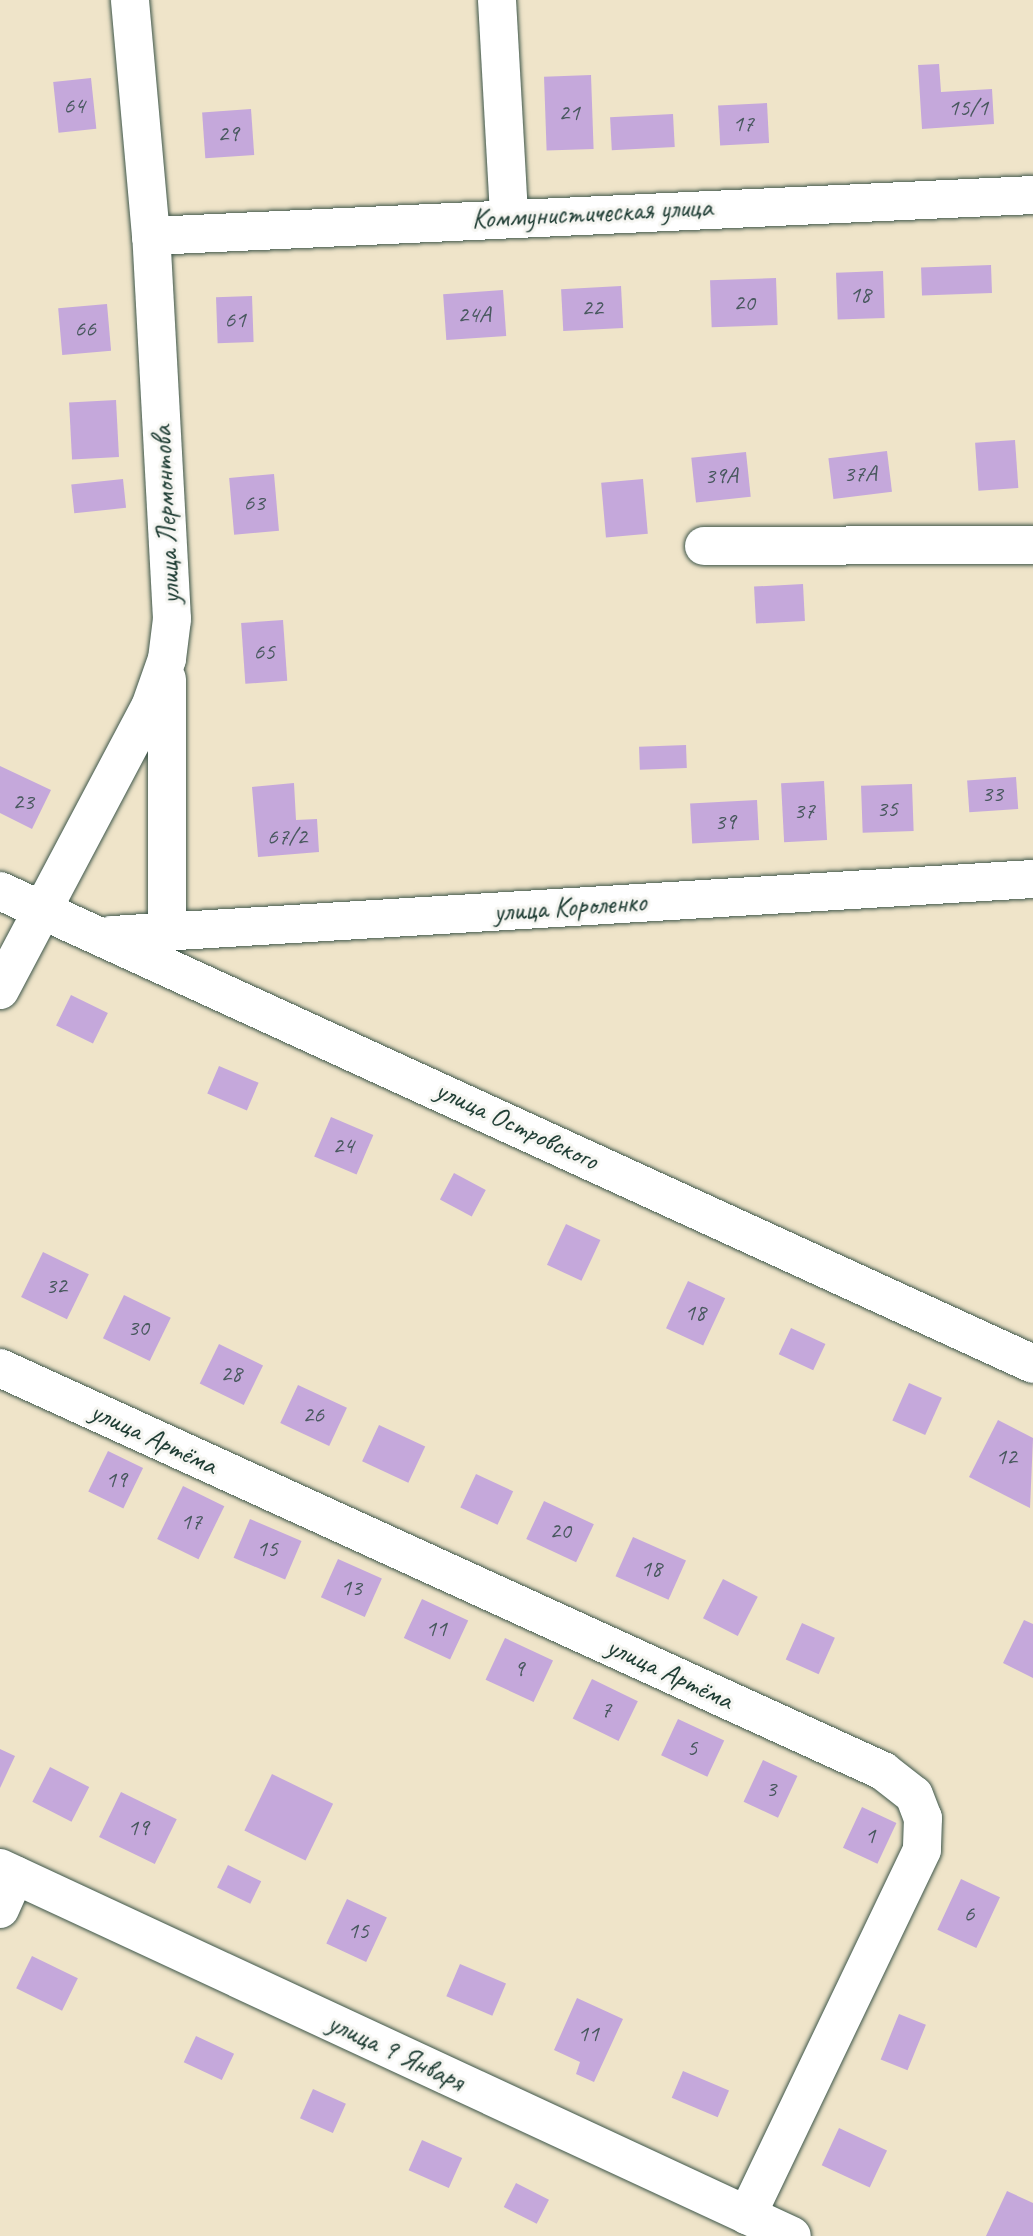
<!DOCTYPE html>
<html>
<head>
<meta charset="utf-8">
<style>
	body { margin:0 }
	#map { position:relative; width:1033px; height:2236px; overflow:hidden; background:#efe4c9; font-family:Caveat,sans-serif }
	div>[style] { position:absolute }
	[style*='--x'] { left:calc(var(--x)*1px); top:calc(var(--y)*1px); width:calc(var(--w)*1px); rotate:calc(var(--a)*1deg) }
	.building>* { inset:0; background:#c5a8db; transform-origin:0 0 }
	.roads { filter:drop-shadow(0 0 2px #3e564a) drop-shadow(0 0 2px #3e564a) }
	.minor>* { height:38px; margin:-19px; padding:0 19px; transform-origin:19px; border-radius:19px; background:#fff }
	span { translate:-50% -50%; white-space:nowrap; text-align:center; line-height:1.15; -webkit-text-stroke:6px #f6f6f2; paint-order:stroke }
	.number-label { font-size:24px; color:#48585e }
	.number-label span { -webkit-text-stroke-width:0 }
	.street-label { font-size:28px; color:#1f3d34 }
</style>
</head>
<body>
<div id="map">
	<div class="building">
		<i style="clip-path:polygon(939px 64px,941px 92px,992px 89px,994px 124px,922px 129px,918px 65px)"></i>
		<i style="left:591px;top:75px;width:74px;height:47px;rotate:88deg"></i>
		<i style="left:91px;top:78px;width:51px;height:38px;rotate:84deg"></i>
		<i style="left:767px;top:103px;width:40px;height:49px;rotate:87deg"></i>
		<i style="left:251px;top:109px;width:46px;height:49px;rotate:86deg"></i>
		<i style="left:673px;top:114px;width:33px;height:63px;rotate:87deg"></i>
		<i style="left:991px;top:265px;width:28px;height:70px;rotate:88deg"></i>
		<i style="left:883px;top:271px;width:47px;height:47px;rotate:88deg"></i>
		<i style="left:776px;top:278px;width:47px;height:66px;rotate:88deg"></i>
		<i style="left:621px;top:286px;width:42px;height:60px;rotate:87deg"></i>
		<i style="left:503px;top:290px;width:46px;height:60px;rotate:86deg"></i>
		<i style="left:252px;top:296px;width:46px;height:36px;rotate:88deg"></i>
		<i style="left:107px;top:304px;width:47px;height:49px;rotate:85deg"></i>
		<i style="left:116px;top:400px;width:57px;height:47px;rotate:87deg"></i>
		<i style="left:1015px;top:440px;width:48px;height:40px;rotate:86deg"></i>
		<i style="left:887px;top:451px;width:41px;height:59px;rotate:83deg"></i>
		<i style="left:746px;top:452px;width:45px;height:55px;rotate:84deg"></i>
		<i style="left:274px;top:474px;width:57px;height:45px;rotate:85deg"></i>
		<i style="left:123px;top:479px;width:29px;height:52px;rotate:84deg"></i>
		<i style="left:643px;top:479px;width:55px;height:42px;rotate:85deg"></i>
		<i style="left:803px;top:584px;width:37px;height:49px;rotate:87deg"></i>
		<i style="left:283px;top:620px;width:61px;height:42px;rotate:86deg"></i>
		<i style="left:686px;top:745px;width:23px;height:47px;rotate:88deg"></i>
		<i style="clip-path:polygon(0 766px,51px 790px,32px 829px,0 813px)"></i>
		<i style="left:1016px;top:777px;width:32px;height:49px;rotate:86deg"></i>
		<i style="left:824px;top:781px;width:59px;height:43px;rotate:87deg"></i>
		<i style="clip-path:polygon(294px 783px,296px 820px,317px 819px,319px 852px,258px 857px,252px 787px)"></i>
		<i style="left:912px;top:784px;width:47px;height:51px;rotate:88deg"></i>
		<i style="left:757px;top:800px;width:40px;height:67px;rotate:87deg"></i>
		<i style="left:71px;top:995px;width:41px;height:34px;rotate:26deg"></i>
		<i style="left:219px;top:1066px;width:43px;height:30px;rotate:23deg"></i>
		<i style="left:331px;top:1117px;width:46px;height:43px;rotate:23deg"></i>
		<i style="left:454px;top:1173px;width:36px;height:30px;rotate:28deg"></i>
		<i style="left:566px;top:1224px;width:38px;height:45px;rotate:25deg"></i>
		<i style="left:43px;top:1252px;width:51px;height:50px;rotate:26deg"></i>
		<i style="left:688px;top:1281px;width:41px;height:52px;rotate:25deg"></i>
		<i style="left:124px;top:1295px;width:52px;height:48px;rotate:26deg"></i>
		<i style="left:791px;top:1328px;width:38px;height:29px;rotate:25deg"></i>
		<i style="left:219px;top:1344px;width:49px;height:44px;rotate:26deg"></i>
		<i style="left:909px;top:1383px;width:36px;height:41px;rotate:24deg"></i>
		<i style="left:298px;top:1385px;width:54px;height:42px;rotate:25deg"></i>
		<i style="clip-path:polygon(998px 1420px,1033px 1438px,1030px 1508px,969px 1477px)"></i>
		<i style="left:379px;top:1425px;width:51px;height:40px;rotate:25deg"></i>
		<i style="left:108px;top:1451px;width:39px;height:45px;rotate:26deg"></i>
		<i style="left:476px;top:1474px;width:41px;height:37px;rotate:25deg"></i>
		<i style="left:183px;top:1486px;width:46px;height:59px;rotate:26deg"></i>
		<i style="left:544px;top:1501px;width:55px;height:42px;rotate:25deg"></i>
		<i style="left:250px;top:1519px;width:56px;height:42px;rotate:23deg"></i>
		<i style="left:633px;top:1537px;width:58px;height:43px;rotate:24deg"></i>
		<i style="left:338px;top:1559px;width:48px;height:42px;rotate:24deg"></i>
		<i style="left:723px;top:1579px;width:39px;height:44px;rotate:27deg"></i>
		<i style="left:422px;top:1599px;width:51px;height:43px;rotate:25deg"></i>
		<i style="clip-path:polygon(1024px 1620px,1033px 1624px,1033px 1678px,1003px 1663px)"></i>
		<i style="left:802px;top:1623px;width:36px;height:40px;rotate:24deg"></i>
		<i style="left:505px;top:1638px;width:53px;height:46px;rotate:25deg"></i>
		<i style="left:592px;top:1679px;width:51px;height:44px;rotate:26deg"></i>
		<i style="left:678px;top:1719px;width:51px;height:40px;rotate:25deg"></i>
		<i style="clip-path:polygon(0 1749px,15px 1756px,0 1788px)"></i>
		<i style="left:763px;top:1760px;width:38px;height:46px;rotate:25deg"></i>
		<i style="left:50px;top:1767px;width:44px;height:39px;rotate:27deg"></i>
		<i style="left:272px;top:1774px;width:68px;height:63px;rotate:26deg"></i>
		<i style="left:121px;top:1792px;width:62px;height:50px;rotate:26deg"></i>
		<i style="left:862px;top:1807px;width:38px;height:45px;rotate:25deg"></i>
		<i style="left:228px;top:1865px;width:37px;height:25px;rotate:26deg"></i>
		<i style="left:961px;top:1879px;width:43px;height:56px;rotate:25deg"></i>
		<i style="left:347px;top:1899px;width:44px;height:49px;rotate:25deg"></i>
		<i style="left:32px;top:1956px;width:51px;height:36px;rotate:26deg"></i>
		<i style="left:460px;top:1964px;width:50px;height:35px;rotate:23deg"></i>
		<i style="clip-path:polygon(577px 1998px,623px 2019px,594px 2082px,576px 2074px,580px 2062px,554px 2050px)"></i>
		<i style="left:899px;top:2014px;width:29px;height:49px;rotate:22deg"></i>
		<i style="left:196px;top:2036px;width:42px;height:29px;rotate:25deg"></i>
		<i style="left:683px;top:2071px;width:50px;height:29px;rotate:23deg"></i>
		<i style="left:313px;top:2089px;width:36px;height:32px;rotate:24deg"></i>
		<i style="left:839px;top:2128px;width:53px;height:41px;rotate:25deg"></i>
		<i style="left:422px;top:2140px;width:44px;height:33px;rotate:24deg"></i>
		<i style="left:516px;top:2183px;width:37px;height:27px;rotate:27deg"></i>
		<i style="clip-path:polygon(1007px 2191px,1033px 2203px,1033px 2236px,986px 2236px)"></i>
	</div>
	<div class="roads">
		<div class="minor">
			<i style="--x:497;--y:0;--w:216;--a:86.8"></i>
			<i style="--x:151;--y:236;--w:883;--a:-2.66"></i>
			<i style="--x:704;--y:546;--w:329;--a:-0.2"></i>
			<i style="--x:0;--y:891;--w:1136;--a:24.6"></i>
			<i style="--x:167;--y:932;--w:253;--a:-90"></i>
			<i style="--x:112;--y:935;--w:923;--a:-3.48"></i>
			<i style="--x:0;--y:990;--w:320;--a:-62.1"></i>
			<i style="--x:150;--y:707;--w:51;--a:-70.5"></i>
			<i style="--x:167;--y:659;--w:40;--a:-82.9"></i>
			<i style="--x:172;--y:619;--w:384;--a:-93.1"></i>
			<i style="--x:151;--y:236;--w:237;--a:-95.1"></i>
			<i style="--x:0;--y:1368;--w:971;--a:24.53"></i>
			<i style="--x:883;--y:1771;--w:39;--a:38"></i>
			<i style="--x:914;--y:1795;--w:25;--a:69"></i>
			<i style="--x:923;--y:1818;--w:32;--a:92"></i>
			<i style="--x:922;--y:1850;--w:405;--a:115.6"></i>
			<i style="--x:0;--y:1868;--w:873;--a:24.92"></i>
			<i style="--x:0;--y:1909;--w:37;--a:-66"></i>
		</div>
	</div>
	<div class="number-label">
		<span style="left:74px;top:106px">64</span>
		<span style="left:968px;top:108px">15/1</span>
		<span style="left:569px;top:113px">21</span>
		<span style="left:743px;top:124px">17</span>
		<span style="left:228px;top:134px">29</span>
		<span style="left:860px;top:295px">18</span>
		<span style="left:744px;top:303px">20</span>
		<span style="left:592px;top:308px">22</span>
		<span style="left:474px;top:315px">24А</span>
		<span style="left:235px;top:320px">61</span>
		<span style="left:85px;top:329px">66</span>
		<span style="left:860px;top:474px">37А</span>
		<span style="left:721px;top:476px">39А</span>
		<span style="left:254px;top:503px">63</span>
		<span style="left:264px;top:652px">65</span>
		<span style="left:992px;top:794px">33</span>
		<span style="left:23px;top:802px">23</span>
		<span style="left:887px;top:809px">35</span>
		<span style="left:804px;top:811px">37</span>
		<span style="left:725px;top:822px">39</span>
		<span style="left:287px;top:837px">67/2</span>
		<span style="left:343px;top:1146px">24</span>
		<span style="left:56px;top:1286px">32</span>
		<span style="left:695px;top:1313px">18</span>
		<span style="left:138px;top:1328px">30</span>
		<span style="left:231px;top:1374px">28</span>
		<span style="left:313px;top:1415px">26</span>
		<span style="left:1006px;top:1457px">12</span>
		<span style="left:116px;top:1480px">19</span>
		<span style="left:191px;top:1522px">17</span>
		<span style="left:560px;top:1531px">20</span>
		<span style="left:267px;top:1549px">15</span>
		<span style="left:651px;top:1569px">18</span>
		<span style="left:351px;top:1588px">13</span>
		<span style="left:436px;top:1629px">11</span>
		<span style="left:519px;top:1669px">9</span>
		<span style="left:606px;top:1710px">7</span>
		<span style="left:692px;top:1748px">5</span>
		<span style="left:771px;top:1789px">3</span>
		<span style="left:138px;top:1828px">19</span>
		<span style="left:870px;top:1836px">1</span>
		<span style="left:969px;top:1914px">6</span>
		<span style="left:358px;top:1931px">15</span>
		<span style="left:588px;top:2034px">11</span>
	</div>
	<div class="street-label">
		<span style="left:592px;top:213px;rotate:-3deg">Коммунистическая улица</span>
		<span style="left:166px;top:515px;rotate:-93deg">улица Лермонтова</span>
		<span style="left:570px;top:907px;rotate:-4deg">улица Короленко</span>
		<span style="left:517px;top:1125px;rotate:25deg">улица Островского</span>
		<span style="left:154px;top:1438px;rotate:25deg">улица Артёма</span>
		<span style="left:670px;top:1673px;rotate:25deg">улица Артёма</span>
		<span style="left:396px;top:2052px;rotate:25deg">улица 9 Января</span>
	</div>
</div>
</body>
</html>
